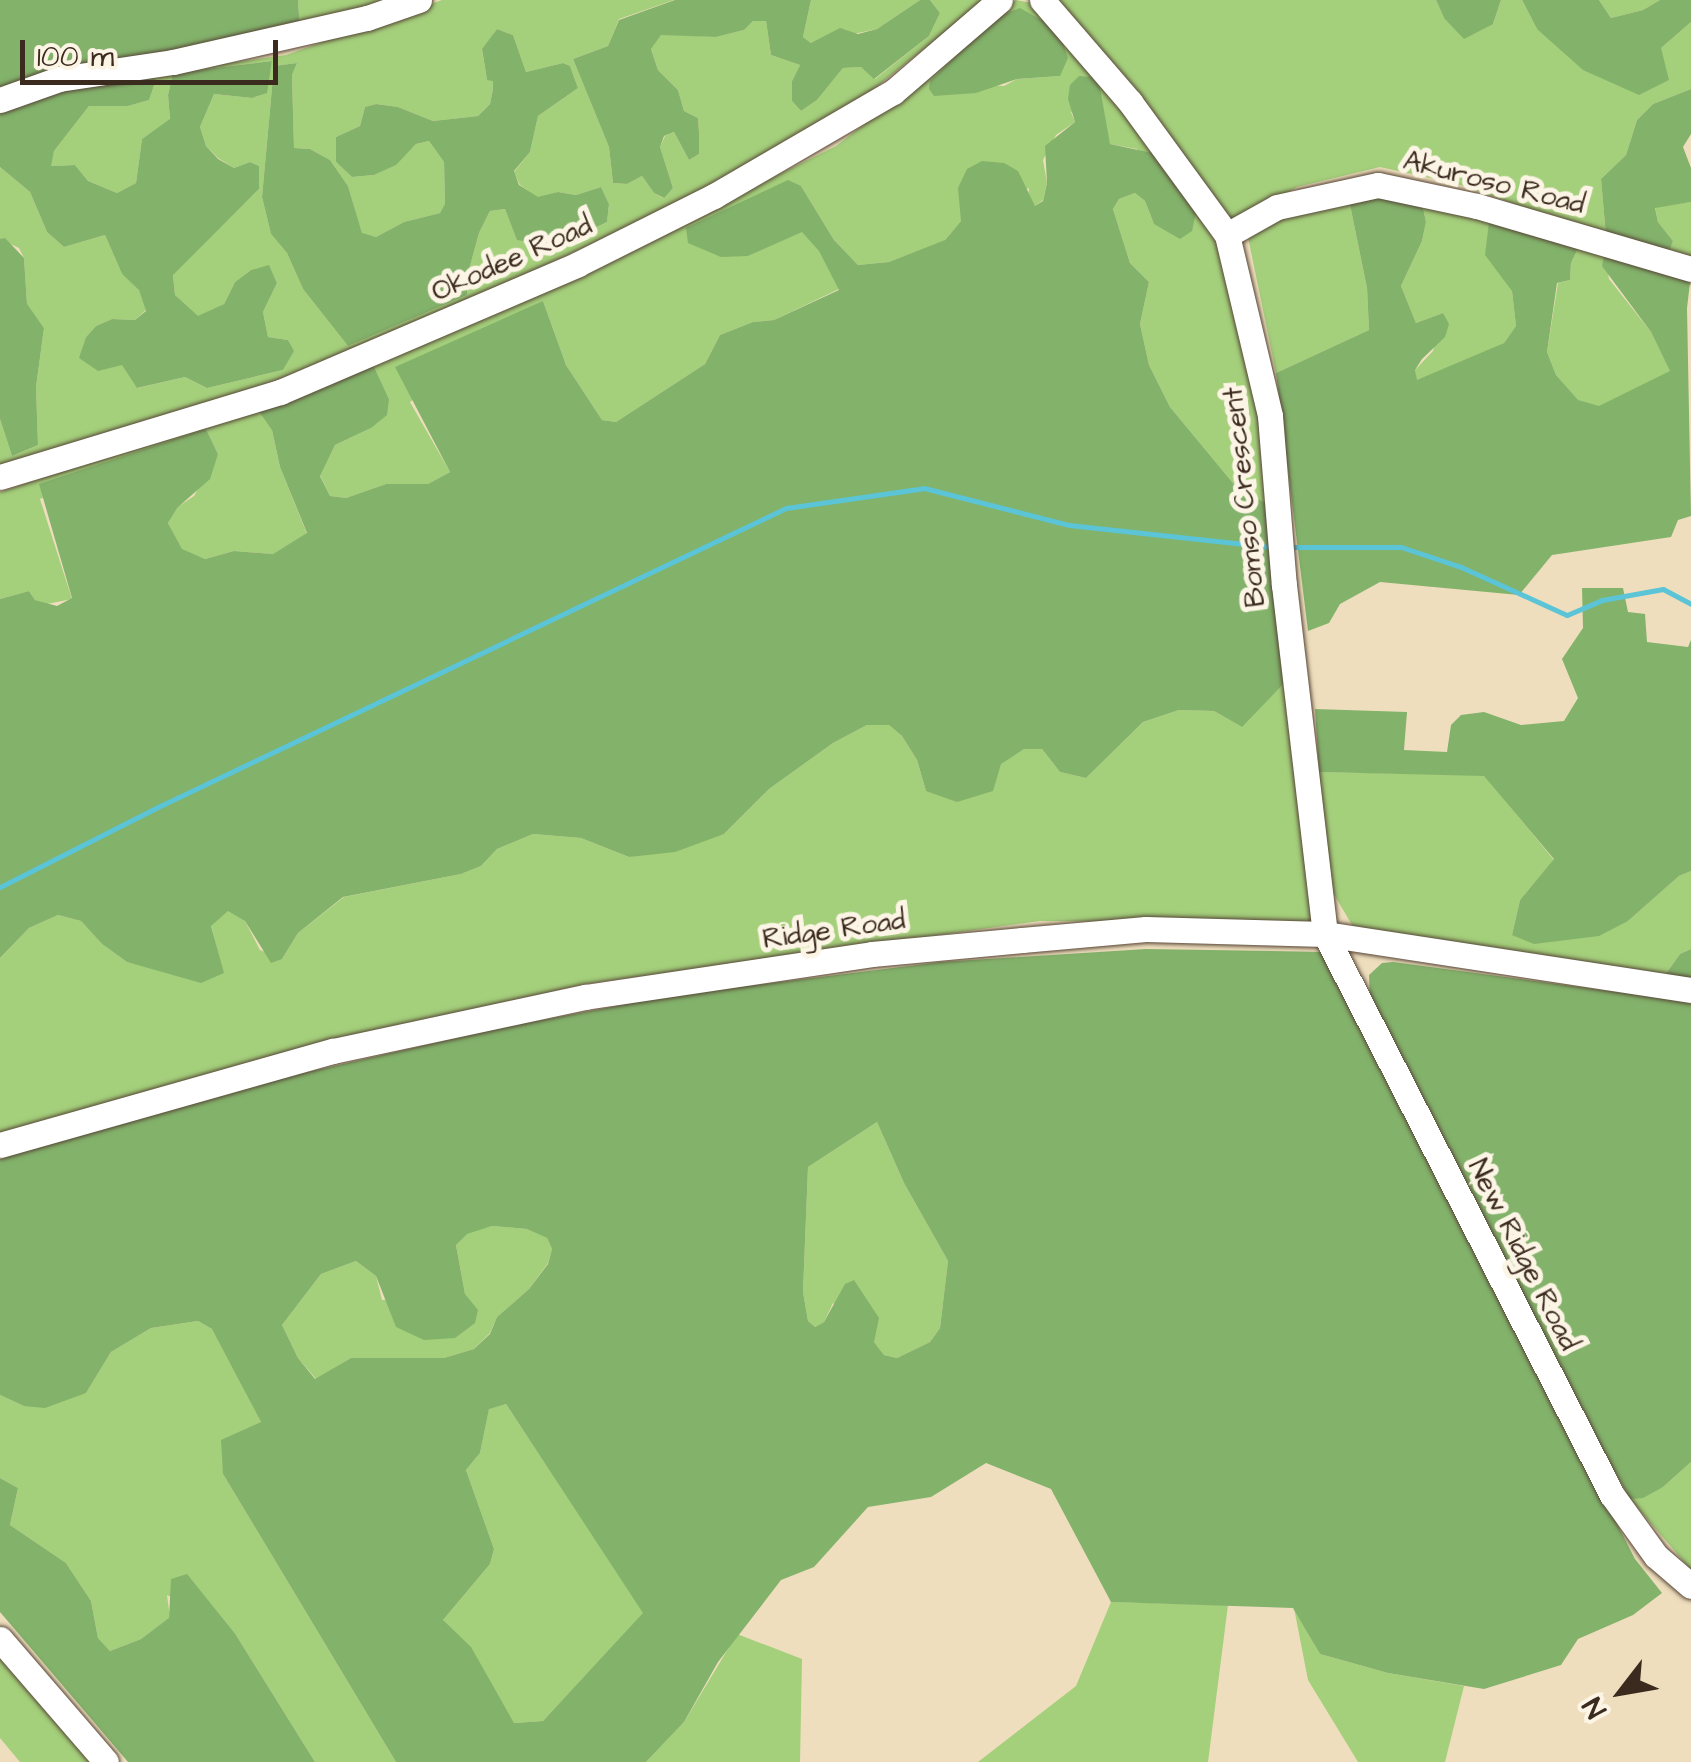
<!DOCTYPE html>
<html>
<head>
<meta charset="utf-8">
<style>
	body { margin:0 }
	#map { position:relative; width:1691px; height:1762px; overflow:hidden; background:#eedebd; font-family:"Architects Daughter",sans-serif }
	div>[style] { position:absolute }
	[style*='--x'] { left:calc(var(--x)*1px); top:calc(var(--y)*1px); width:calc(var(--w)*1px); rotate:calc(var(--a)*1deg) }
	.green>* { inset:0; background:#a4cf7b }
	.forest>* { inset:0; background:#83b26b }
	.stream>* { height:5px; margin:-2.5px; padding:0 2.5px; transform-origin:2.5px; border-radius:2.5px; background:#5bc4d6 }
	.roads { filter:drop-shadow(0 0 2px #564536) drop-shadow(0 0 2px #564536) }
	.minor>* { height:25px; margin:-12.5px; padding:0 12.5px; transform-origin:12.5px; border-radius:12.5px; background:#fff }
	span { translate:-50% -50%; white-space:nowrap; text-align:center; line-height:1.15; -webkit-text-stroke:10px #fcf5e5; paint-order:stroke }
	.street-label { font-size:28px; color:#3b2a1e }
	.north { position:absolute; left:1571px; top:1642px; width:100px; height:100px; -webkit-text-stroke:8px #fcf5e5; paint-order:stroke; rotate:239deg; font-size:28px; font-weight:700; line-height:40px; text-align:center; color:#3b2a1e }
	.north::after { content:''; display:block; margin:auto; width:35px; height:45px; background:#3b2a1e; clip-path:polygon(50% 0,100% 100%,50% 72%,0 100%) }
	.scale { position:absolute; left:20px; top:40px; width:258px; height:45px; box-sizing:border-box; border:5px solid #3b2a1e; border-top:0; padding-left:12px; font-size:30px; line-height:35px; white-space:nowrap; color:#3b2a1e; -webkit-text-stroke:8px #fcf5e5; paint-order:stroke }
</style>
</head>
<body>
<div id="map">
	<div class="green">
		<i style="clip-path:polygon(298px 0,400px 0,300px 30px)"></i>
		<i style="clip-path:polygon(evenodd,442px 0,674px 0,619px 19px,608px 46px,573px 59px,609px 147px,613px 183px,627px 184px,642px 176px,654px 193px,663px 198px,673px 188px,660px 147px,665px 136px,674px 132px,689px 160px,699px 154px,699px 132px,698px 118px,684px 111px,678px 90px,658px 70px,651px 49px,661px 34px,716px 37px,744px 30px,753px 21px,766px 21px,771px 55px,800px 65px,792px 81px,792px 101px,801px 111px,817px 100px,843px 68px,861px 67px,875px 79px,929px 36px,940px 13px,930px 0,985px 0,865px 96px,719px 181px,602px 239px,373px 345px,237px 394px,0 467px,0 419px,12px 456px,38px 445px,36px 387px,44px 328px,27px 305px,24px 258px,19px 248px,0 239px,0 167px,30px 192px,47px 232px,64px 247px,105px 235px,122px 274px,139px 289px,146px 310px,135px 320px,112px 319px,96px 326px,86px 337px,80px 358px,97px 370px,122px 364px,138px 388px,185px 377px,207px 388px,283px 370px,293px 351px,288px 340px,268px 337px,263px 312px,277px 283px,269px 266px,251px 270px,235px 282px,224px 304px,198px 317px,175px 295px,173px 274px,259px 189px,259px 166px,250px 162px,234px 168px,218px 158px,206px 146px,200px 127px,214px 94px,252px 98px,266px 93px,272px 61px,173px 73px,168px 95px,170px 120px,142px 139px,136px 183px,117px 193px,88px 181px,75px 165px,50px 166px,54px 151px,89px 106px,128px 106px,149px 100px,156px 80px,153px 74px,53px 91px,0 114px,0 110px,49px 88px,286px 55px,442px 0,497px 29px,513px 35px,526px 72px,563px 63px,570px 66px,578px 88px,538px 116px,530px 152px,514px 172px,520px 185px,538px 198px,558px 192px,576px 195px,601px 187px,609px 204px,607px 222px,582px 234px,554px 234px,537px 243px,517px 239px,505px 209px,490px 211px,479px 233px,467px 277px,467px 295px,348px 346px,303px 289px,287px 253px,271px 234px,262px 197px,274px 66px,297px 63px,292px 75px,294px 148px,310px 149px,330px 160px,348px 186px,362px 234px,376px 237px,404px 222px,440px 213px,445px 205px,444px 162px,429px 141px,416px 144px,395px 165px,374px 175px,352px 177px,336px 162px,336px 137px,360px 126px,365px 107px,376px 104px,398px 107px,433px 121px,478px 116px,490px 104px,493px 89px,493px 80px,487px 80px,482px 50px,497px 29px)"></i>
		<i style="clip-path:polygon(811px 0,920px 0,877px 29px,811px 43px,803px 37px)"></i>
		<i style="clip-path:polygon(evenodd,1016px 0,1032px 3px,1096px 76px,1194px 206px,1220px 250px,1243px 310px,1266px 464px,1311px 920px,1303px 927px,1234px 922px,1040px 921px,585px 984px,349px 1038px,0 1137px,0 958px,29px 928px,58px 915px,81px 921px,102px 944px,127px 962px,161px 970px,223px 973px,211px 925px,229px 910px,245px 921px,260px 950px,282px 959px,298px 933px,344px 897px,461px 874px,481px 866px,497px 849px,533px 834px,581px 838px,629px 857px,724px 834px,769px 789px,833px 743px,867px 725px,889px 725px,902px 736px,917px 760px,926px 791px,1001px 763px,1024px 749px,1042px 749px,1060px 772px,1086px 778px,1143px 722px,1179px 710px,1214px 711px,1242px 727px,1237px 488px,1170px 407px,1149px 365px,1140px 324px,1149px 282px,1130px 263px,1113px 209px,1119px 199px,1135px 193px,1145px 201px,1154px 224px,1137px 149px,1110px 144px,1101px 107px,1071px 112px,1075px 122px,1056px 135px,1043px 160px,1047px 183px,1043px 200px,1035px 206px,1028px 199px,1029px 188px,961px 221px,944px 241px,889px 262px,858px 265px,834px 240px,801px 186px,748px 256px,802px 231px,819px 250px,839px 289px,774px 320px,753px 322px,720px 335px,705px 364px,616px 422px,602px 420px,566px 365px,543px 301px,410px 402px,450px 472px,428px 484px,386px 484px,346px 498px,330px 496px,320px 475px,335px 445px,371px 428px,389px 399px,373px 366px,272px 430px,280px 467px,307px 534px,273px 554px,234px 551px,205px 559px,182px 550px,168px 523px,176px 508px,194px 496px,218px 454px,206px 429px,40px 499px,72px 599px,47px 604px,35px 600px,29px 591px,0 599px,0 492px,311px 387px,506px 310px,836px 146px,959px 52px,997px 12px,1016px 0,997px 17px,1060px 76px,1017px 79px,1004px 86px,930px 81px,997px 17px)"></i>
		<i style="clip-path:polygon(1053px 0,1436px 0,1444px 18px,1493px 24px,1501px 0,1522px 0,1537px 29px,1661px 48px,1691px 22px,1691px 89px,1653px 104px,1637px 120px,1626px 155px,1601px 179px,1606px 236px,1457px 184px,1380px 167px,1297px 187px,1230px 225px)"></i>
		<i style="clip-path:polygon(1599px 0,1660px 0,1643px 10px,1611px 18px)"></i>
		<i style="clip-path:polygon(1421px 198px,1490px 214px,1512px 291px,1516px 326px,1504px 343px,1424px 380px,1416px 380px,1415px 370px,1433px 351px,1443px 313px,1416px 323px,1401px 286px,1422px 241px,1426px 222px)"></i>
		<i style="clip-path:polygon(1349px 200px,1367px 288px,1369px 330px,1276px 373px,1248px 237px,1275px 221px)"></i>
		<i style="clip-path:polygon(1691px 202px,1691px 263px,1668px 255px,1673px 241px,1658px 222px,1655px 207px)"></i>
		<i style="clip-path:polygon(1581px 242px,1605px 251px,1609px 279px,1651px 332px,1671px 372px,1599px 407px,1577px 400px,1556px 375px,1547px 352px,1558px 283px,1570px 280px,1571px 263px)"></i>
		<i style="clip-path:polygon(1319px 772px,1484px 775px,1554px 860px,1520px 900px,1512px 935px,1628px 921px,1679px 876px,1691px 871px,1691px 949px,1680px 954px,1665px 975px,1355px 930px,1332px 891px)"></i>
		<i style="clip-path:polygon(877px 1122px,904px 1183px,948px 1261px,940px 1328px,930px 1342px,897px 1358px,884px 1355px,874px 1342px,874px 1331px,833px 1303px,824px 1322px,815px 1327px,808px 1321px,803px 1292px,808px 1167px)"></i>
		<i style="clip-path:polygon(492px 1226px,528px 1229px,547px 1238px,552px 1249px,548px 1263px,529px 1289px,497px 1317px,490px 1333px,474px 1349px,444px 1358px,351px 1358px,316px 1379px,298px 1358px,282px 1325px,321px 1274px,356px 1261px,376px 1276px,382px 1300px,465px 1294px,456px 1245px,467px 1233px)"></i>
		<i style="clip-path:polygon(198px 1321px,212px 1329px,224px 1349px,261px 1422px,223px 1474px,396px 1762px,315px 1762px,236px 1635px,167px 1595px,170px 1618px,141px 1639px,110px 1651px,98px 1638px,91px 1601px,66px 1563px,10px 1525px,18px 1488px,0 1478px,0 1395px,24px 1406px,86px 1393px,111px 1352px,151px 1328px)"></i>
		<i style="clip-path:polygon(506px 1404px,644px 1613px,543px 1721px,514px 1723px,443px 1620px,490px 1564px,494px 1549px,466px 1470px,480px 1453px,489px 1408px)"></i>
		<i style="clip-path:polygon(1691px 1462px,1691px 1570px,1630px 1499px,1663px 1487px)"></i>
		<i style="clip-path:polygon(1111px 1602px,1228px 1605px,1208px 1762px,978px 1762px,1076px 1686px)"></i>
		<i style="clip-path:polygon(1294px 1608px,1320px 1654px,1388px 1673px,1464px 1686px,1445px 1762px,1358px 1762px,1308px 1680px)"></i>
		<i style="clip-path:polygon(737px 1634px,802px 1659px,800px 1762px,646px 1762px,684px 1722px)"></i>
		<i style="clip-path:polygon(0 1647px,98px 1762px,20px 1762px,0 1738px)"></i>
	</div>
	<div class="forest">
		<i style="clip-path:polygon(0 0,298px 0,300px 30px,0 90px)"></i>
		<i style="clip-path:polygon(675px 0,811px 0,803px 37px,811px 43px,840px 28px,858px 34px,877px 29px,920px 0,930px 0,940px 13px,929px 36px,874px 79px,861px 67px,843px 68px,817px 100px,801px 111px,792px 101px,792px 81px,800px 65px,771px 55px,766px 21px,753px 21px,744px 30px,716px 37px,661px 35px,651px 49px,658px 70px,678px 90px,684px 111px,698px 118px,699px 132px,699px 154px,689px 160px,674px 132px,664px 136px,660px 147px,673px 188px,664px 198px,654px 193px,642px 176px,627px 184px,613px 183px,609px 147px,573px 59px,608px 46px,619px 20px)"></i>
		<i style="clip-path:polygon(1436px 0,1501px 0,1493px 24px,1464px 39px,1444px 18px)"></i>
		<i style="clip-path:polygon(1522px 0,1599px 0,1611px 18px,1643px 10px,1660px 0,1691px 0,1691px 22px,1661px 48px,1669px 80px,1639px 95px,1583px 70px,1537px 29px)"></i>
		<i style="clip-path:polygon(1020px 8px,1043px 21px,1061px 39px,1068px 58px,1060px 76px,1017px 79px,976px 93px,934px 96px,929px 89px,930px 81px,997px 17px)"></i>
		<i style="clip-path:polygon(497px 29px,513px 35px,526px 72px,563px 63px,570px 66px,578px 88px,538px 116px,530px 152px,514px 171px,519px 185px,538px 197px,558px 192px,576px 195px,601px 187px,609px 204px,607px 222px,582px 234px,554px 234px,538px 243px,517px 240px,505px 209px,490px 211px,479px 233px,467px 277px,467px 295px,348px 346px,303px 289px,287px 253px,271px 234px,262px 197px,274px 66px,297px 63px,292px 75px,294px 148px,310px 149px,330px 160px,348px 186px,362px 233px,376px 237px,404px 222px,440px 213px,445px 204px,444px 162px,429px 141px,416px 144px,396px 165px,374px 175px,352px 177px,336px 162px,336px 137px,360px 126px,365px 107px,376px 104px,398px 107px,433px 121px,478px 116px,490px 104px,493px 89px,493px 81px,487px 80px,482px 49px)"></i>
		<i style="clip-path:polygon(272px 61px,267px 93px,252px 98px,214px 94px,200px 127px,206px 146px,218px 159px,234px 168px,250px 162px,259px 166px,259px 189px,173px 275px,175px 295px,198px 316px,224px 304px,235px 282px,251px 270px,269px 265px,277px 283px,263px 312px,268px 337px,288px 340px,294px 351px,283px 370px,207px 388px,185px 377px,137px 388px,122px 365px,98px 371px,79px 358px,86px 337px,96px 326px,112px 319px,135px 320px,146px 311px,139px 290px,122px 274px,105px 235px,64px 247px,47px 232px,30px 192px,0 167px,0 114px,53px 91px,153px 74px,156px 80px,149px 100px,128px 106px,89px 106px,54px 151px,51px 166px,75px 165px,88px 181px,117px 193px,136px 183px,142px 139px,170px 119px,168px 95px,173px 73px)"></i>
		<i style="clip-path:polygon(1079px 76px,1091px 77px,1100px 88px,1110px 144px,1157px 154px,1196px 212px,1192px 231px,1180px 239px,1154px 224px,1145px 201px,1135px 193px,1119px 199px,1113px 209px,1130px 263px,1149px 282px,1140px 324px,1149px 365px,1170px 407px,1237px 488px,1267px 504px,1288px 679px,1242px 727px,1214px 711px,1179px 710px,1143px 722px,1086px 778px,1060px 772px,1042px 749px,1024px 749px,1001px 764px,993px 791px,957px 802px,926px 791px,917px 760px,902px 736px,889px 725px,867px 725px,833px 743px,769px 789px,724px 834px,675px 852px,629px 857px,581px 838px,533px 834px,497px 849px,481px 866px,461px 874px,343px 897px,298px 933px,282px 959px,271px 963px,245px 921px,228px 911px,211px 926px,224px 973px,201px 983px,127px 962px,102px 944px,81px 921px,58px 915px,29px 928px,0 958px,0 599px,29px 591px,35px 600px,57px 606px,72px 598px,39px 484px,206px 429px,218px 454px,210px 479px,177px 508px,168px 523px,182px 549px,205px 559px,234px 551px,273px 554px,307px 533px,280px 467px,272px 430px,258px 410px,373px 365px,389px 399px,387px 415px,371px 428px,335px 445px,320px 476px,330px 496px,346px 498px,386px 484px,428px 484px,450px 472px,395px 367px,543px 301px,566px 365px,602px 420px,616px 422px,705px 364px,720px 335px,753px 322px,774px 320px,839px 290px,819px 251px,802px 232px,748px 256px,721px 257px,688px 243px,686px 228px,788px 180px,801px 186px,834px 240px,858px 265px,889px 262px,945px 240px,961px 221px,958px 188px,967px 169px,982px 161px,1004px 163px,1018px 171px,1035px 206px,1043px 201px,1047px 183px,1045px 146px,1075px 122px,1068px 99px,1070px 85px)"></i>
		<i style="clip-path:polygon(1691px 89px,1691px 134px,1683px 147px,1691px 168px,1691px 202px,1655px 208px,1658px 222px,1673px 241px,1668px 255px,1606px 236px,1601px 179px,1626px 155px,1637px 120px,1653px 104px)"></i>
		<i style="clip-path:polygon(1382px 194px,1421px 198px,1426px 222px,1422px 241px,1401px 286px,1416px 323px,1443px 313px,1449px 324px,1445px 337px,1422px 359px,1415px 370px,1417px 380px,1504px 343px,1516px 326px,1512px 291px,1485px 255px,1490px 214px,1581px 242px,1571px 263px,1570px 280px,1557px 283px,1547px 352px,1556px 375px,1578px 400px,1599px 406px,1670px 371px,1651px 332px,1602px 266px,1605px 251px,1691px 274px,1687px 308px,1691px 516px,1678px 520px,1671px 537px,1552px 555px,1519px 595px,1380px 582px,1340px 604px,1329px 623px,1308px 631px,1276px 373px,1369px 330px,1367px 288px,1349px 200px)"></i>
		<i style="clip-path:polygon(5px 238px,24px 258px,27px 304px,44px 328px,36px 387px,38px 445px,12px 456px,0 419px,0 239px)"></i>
		<i style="clip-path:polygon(1582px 588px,1623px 588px,1628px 612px,1645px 614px,1647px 642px,1688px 647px,1691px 640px,1691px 871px,1679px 876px,1628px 921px,1599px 936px,1534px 944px,1512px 935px,1520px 900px,1554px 859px,1484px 776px,1319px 772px,1315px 709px,1407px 712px,1404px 750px,1447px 752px,1451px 725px,1461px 715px,1484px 712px,1521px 725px,1564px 721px,1578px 698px,1562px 659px,1583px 628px)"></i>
		<i style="clip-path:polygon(evenodd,1146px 949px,1324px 952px,1635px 1559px,1662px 1593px,1633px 1615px,1578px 1639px,1561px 1665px,1484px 1689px,1388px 1673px,1320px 1654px,1293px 1608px,1111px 1602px,1051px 1489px,986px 1463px,931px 1497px,868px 1507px,814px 1567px,781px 1580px,718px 1662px,684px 1722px,646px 1762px,396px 1762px,223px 1474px,221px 1440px,261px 1422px,212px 1329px,198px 1321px,151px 1328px,111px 1352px,86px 1393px,45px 1408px,24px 1406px,0 1395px,0 1159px,202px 1096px,505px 1027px,675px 995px,941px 962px,1146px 949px,877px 1122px,904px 1183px,948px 1261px,940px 1328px,930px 1342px,897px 1358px,884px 1355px,874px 1342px,879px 1318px,854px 1280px,845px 1284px,824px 1322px,815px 1327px,808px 1321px,803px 1292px,808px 1167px,877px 1122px,1146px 949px,492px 1226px,527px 1229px,547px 1238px,552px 1249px,548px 1264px,529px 1289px,497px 1317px,490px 1334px,474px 1349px,444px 1358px,351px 1358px,315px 1379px,298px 1358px,282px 1325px,321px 1274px,356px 1261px,376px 1276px,396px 1327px,424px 1340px,455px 1338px,475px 1323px,478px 1310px,465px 1294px,456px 1245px,467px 1234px,492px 1226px,1146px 949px,506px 1404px,643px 1613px,543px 1721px,514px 1723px,471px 1647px,443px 1620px,490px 1564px,494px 1549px,466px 1470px,480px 1453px,489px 1409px,506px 1404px)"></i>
		<i style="clip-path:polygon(1691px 949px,1691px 978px,1665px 975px,1680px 954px)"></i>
		<i style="clip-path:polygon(1393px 962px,1691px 1002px,1691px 1462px,1663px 1487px,1643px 1498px,1630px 1499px,1600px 1445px,1370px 1000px,1369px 975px,1382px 963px)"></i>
		<i style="clip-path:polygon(0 1478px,18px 1488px,10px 1525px,66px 1563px,91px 1601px,98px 1638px,110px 1651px,141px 1639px,169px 1618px,171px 1579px,187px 1574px,236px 1635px,315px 1762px,128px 1762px,0 1612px)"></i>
	</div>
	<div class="stream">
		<i style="--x:1292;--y:547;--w:109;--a:0"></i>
		<i style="--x:1401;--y:547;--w:63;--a:18.4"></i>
		<i style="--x:1461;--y:567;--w:116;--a:24.4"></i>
		<i style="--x:1567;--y:615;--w:38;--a:-23"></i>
		<i style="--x:1602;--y:600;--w:62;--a:-10.2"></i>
		<i style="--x:1663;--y:589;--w:32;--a:28"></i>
		<i style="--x:0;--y:887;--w:177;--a:-26.9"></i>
		<i style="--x:158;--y:807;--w:696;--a:-25.46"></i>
		<i style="--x:786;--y:508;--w:139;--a:-8.2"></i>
		<i style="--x:924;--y:488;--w:150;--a:14.3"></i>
		<i style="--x:1069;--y:525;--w:204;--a:6.2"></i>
	</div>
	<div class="roads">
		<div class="minor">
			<i style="--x:1042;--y:0;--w:135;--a:49.2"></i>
			<i style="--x:1130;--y:102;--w:165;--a:53.9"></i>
			<i style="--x:1227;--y:235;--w:186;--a:76.6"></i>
			<i style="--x:1270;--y:416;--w:170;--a:85.3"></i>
			<i style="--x:1284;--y:585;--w:351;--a:83.3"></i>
			<i style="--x:1325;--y:934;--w:630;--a:62.91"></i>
			<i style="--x:1612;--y:1495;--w:75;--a:54.2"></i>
			<i style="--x:1656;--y:1556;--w:46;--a:40.6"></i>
			<i style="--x:0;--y:100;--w:63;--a:-19.6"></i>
			<i style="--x:59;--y:79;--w:115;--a:-8.5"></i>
			<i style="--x:173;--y:62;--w:199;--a:-12.8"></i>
			<i style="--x:367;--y:18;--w:55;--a:-19.1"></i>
			<i style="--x:1227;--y:235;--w:57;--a:-29.2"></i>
			<i style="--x:1277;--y:207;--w:103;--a:-12.3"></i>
			<i style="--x:1378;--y:185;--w:101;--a:12"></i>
			<i style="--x:1477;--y:206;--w:223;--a:16.4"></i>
			<i style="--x:0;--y:477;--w:293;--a:-16.9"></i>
			<i style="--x:280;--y:392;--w:324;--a:-23.2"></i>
			<i style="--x:578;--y:264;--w:152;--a:-26.6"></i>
			<i style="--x:714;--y:196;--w:207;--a:-30.2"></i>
			<i style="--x:893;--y:92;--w:141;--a:-40.7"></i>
			<i style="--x:0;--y:1145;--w:346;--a:-15.8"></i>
			<i style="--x:333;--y:1051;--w:258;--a:-12.1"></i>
			<i style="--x:585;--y:997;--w:290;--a:-8.5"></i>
			<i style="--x:872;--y:954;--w:151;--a:-5.3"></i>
			<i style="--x:1022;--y:940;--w:124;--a:-5.1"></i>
			<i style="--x:1146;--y:929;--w:179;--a:1.6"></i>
			<i style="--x:1325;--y:934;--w:370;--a:8.7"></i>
			<i style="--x:0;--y:1639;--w:162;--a:49.2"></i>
		</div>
	</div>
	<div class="street-label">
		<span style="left:1494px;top:183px;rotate:14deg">Akuroso Road</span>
		<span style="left:512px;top:259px;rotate:-24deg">Okodee Road</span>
		<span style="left:1245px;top:497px;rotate:-96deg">Bomso Crescent</span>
		<span style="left:834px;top:930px;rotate:-8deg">Ridge Road</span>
		<span style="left:1523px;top:1255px;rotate:63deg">New Ridge Road</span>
	</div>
	<div class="north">N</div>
	<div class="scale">100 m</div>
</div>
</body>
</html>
